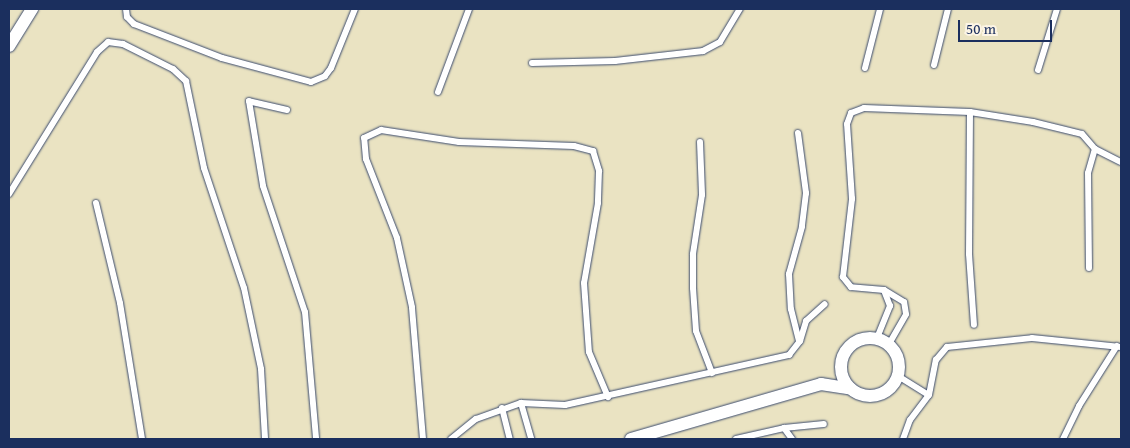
<!DOCTYPE html>
<html>
<head>
<meta charset="utf-8">
<style>
	body { margin:0 }
	#map { position:relative; width:1130px; height:448px; overflow:hidden; background:#eae3c2; font-family:"Gentium Book Plus",serif }
	div>[style] { position:absolute }
	[style*='--x'] { left:calc(var(--x)*1px); top:calc(var(--y)*1px); width:calc(var(--w)*1px); rotate:calc(var(--a)*1deg) }
	.roads { filter:drop-shadow(0 0 1px #3a4a6d) drop-shadow(0 0 1px #3a4a6d) }
	.service>* { height:6px; margin:-3px; padding:0 3px; transform-origin:3px; border-radius:3px; background:#fff }
	.minor>* { height:12px; margin:-6px; padding:0 6px; transform-origin:6px; border-radius:6px; background:#fff }
	.minor>.ring { margin:-6px; padding:0; box-sizing:content-box; background:none; border:12px solid #fff; border-radius:50% }
	span { translate:-50% -50%; white-space:nowrap; text-align:center; line-height:1.15; -webkit-text-stroke:5px #fcf5e5; paint-order:stroke }
	.frame { position:absolute; inset:0; border:10px solid #1b2f5e; pointer-events:none }
	.scale { position:absolute; left:958px; top:20px; width:94px; height:22px; box-sizing:border-box; border:2px solid #1b2f5e; border-top:0; padding-left:6px; font-size:15px; line-height:18px; white-space:nowrap; color:#1b2f5e; -webkit-text-stroke:4px #fcf5e5; paint-order:stroke }
</style>
</head>
<body>
<div id="map">
	<div class="roads">
		<div class="service">
			<i style="--x:126;--y:9;--w:8;--a:83"></i>
			<i style="--x:127;--y:17;--w:10;--a:45"></i>
			<i style="--x:134;--y:24;--w:94;--a:21.1"></i>
			<i style="--x:222;--y:58;--w:92;--a:15.1"></i>
			<i style="--x:311;--y:82;--w:15;--a:-23"></i>
			<i style="--x:325;--y:76;--w:10;--a:-53"></i>
			<i style="--x:331;--y:68;--w:64;--a:-67.9"></i>
			<i style="--x:532;--y:63;--w:83;--a:-1.4"></i>
			<i style="--x:615;--y:61;--w:89;--a:-6.5"></i>
			<i style="--x:703;--y:51;--w:19;--a:-28"></i>
			<i style="--x:720;--y:42;--w:39;--a:-59"></i>
			<i style="--x:934;--y:65;--w:58;--a:-76"></i>
			<i style="--x:865;--y:68;--w:61;--a:-75.7"></i>
			<i style="--x:1038;--y:70;--w:64;--a:-72.7"></i>
			<i style="--x:438;--y:92;--w:89;--a:-69.5"></i>
			<i style="--x:287;--y:110;--w:39;--a:-167"></i>
			<i style="--x:249;--y:101;--w:86;--a:80.6"></i>
			<i style="--x:263;--y:186;--w:133;--a:71.6"></i>
			<i style="--x:305;--y:312;--w:127;--a:85"></i>
			<i style="--x:970;--y:112;--w:142;--a:90.4"></i>
			<i style="--x:969;--y:254;--w:71;--a:86"></i>
			<i style="--x:798;--y:133;--w:61;--a:82.4"></i>
			<i style="--x:806;--y:193;--w:34;--a:97"></i>
			<i style="--x:802;--y:227;--w:49;--a:105.5"></i>
			<i style="--x:789;--y:274;--w:35;--a:87"></i>
			<i style="--x:791;--y:309;--w:32;--a:76"></i>
			<i style="--x:700;--y:142;--w:53;--a:87.8"></i>
			<i style="--x:702;--y:195;--w:60;--a:98.7"></i>
			<i style="--x:693;--y:254;--w:34;--a:90"></i>
			<i style="--x:693;--y:288;--w:43;--a:86"></i>
			<i style="--x:696;--y:331;--w:45;--a:69.1"></i>
			<i style="--x:9;--y:194;--w:167;--a:-58.2"></i>
			<i style="--x:97;--y:52;--w:15;--a:-42"></i>
			<i style="--x:108;--y:42;--w:15;--a:8"></i>
			<i style="--x:123;--y:44;--w:56;--a:26.6"></i>
			<i style="--x:173;--y:69;--w:18;--a:43"></i>
			<i style="--x:186;--y:81;--w:89;--a:78.3"></i>
			<i style="--x:204;--y:168;--w:126;--a:71.6"></i>
			<i style="--x:244;--y:288;--w:83;--a:78.1"></i>
			<i style="--x:261;--y:369;--w:70;--a:86.7"></i>
			<i style="--x:96;--y:203;--w:103;--a:76.5"></i>
			<i style="--x:120;--y:303;--w:138;--a:80.8"></i>
			<i style="--x:1089;--y:268;--w:95;--a:-90.6"></i>
			<i style="--x:1088;--y:173;--w:25;--a:-74"></i>
			<i style="--x:877;--y:338;--w:35;--a:-68"></i>
			<i style="--x:890;--y:306;--w:17;--a:-111"></i>
			<i style="--x:889;--y:344;--w:34;--a:-60"></i>
			<i style="--x:906;--y:314;--w:12;--a:-99"></i>
			<i style="--x:904;--y:302;--w:23;--a:-149"></i>
			<i style="--x:884;--y:290;--w:33;--a:-175"></i>
			<i style="--x:851;--y:287;--w:13;--a:-129"></i>
			<i style="--x:843;--y:277;--w:79;--a:-83.4"></i>
			<i style="--x:852;--y:199;--w:75;--a:-93.8"></i>
			<i style="--x:847;--y:124;--w:12;--a:-70"></i>
			<i style="--x:851;--y:113;--w:14;--a:-21"></i>
			<i style="--x:864;--y:108;--w:106;--a:2.2"></i>
			<i style="--x:970;--y:112;--w:64;--a:9"></i>
			<i style="--x:1033;--y:122;--w:50;--a:13.8"></i>
			<i style="--x:1082;--y:134;--w:20;--a:49"></i>
			<i style="--x:1095;--y:149;--w:29;--a:27"></i>
			<i style="--x:898;--y:376;--w:36;--a:32"></i>
			<i style="--x:521;--y:403;--w:37;--a:74"></i>
			<i style="--x:502;--y:408;--w:32;--a:76"></i>
			<i style="--x:784;--y:428;--w:14;--a:54"></i>
			<i style="--x:423;--y:439;--w:132;--a:-94.8"></i>
			<i style="--x:412;--y:307;--w:71;--a:-102.3"></i>
			<i style="--x:397;--y:238;--w:85;--a:-111.4"></i>
			<i style="--x:366;--y:159;--w:21;--a:-95"></i>
			<i style="--x:364;--y:138;--w:19;--a:-25"></i>
			<i style="--x:381;--y:130;--w:79;--a:8.7"></i>
			<i style="--x:459;--y:142;--w:115;--a:2"></i>
			<i style="--x:574;--y:146;--w:20;--a:15"></i>
			<i style="--x:593;--y:151;--w:21;--a:73"></i>
			<i style="--x:599;--y:171;--w:32;--a:92"></i>
			<i style="--x:598;--y:203;--w:81;--a:99.9"></i>
			<i style="--x:584;--y:283;--w:69;--a:85.9"></i>
			<i style="--x:589;--y:352;--w:49;--a:67.1"></i>
			<i style="--x:451;--y:439;--w:32;--a:-39"></i>
			<i style="--x:476;--y:419;--w:48;--a:-19.6"></i>
			<i style="--x:521;--y:403;--w:44;--a:2.6"></i>
			<i style="--x:565;--y:405;--w:230;--a:-12.6"></i>
			<i style="--x:789;--y:355;--w:18;--a:-52"></i>
			<i style="--x:800;--y:341;--w:21;--a:-73"></i>
			<i style="--x:806;--y:321;--w:25;--a:-42"></i>
			<i style="--x:736;--y:439;--w:49;--a:-12.9"></i>
			<i style="--x:784;--y:428;--w:40;--a:-5.7"></i>
			<i style="--x:903;--y:439;--w:20;--a:-70"></i>
			<i style="--x:910;--y:420;--w:31;--a:-53"></i>
			<i style="--x:929;--y:395;--w:36;--a:-79"></i>
			<i style="--x:936;--y:360;--w:17;--a:-50"></i>
			<i style="--x:947;--y:347;--w:85;--a:-6"></i>
			<i style="--x:1032;--y:338;--w:89;--a:5.8"></i>
			<i style="--x:1063;--y:439;--w:37;--a:-64"></i>
			<i style="--x:1079;--y:406;--w:71;--a:-57.7"></i>
		</div>
		<div class="minor">
			<i style="--x:9;--y:46;--w:44;--a:-58.1"></i>
			<i class="ring" style="left:841px;top:338px;width:46px;height:46px"></i>
			<i style="--x:631;--y:439;--w:198;--a:-16.1"></i>
			<i style="--x:821;--y:384;--w:30;--a:9"></i>
		</div>
	</div>
	<div class="frame"></div>
	<div class="scale">50 m</div>
</div>
</body>
</html>
